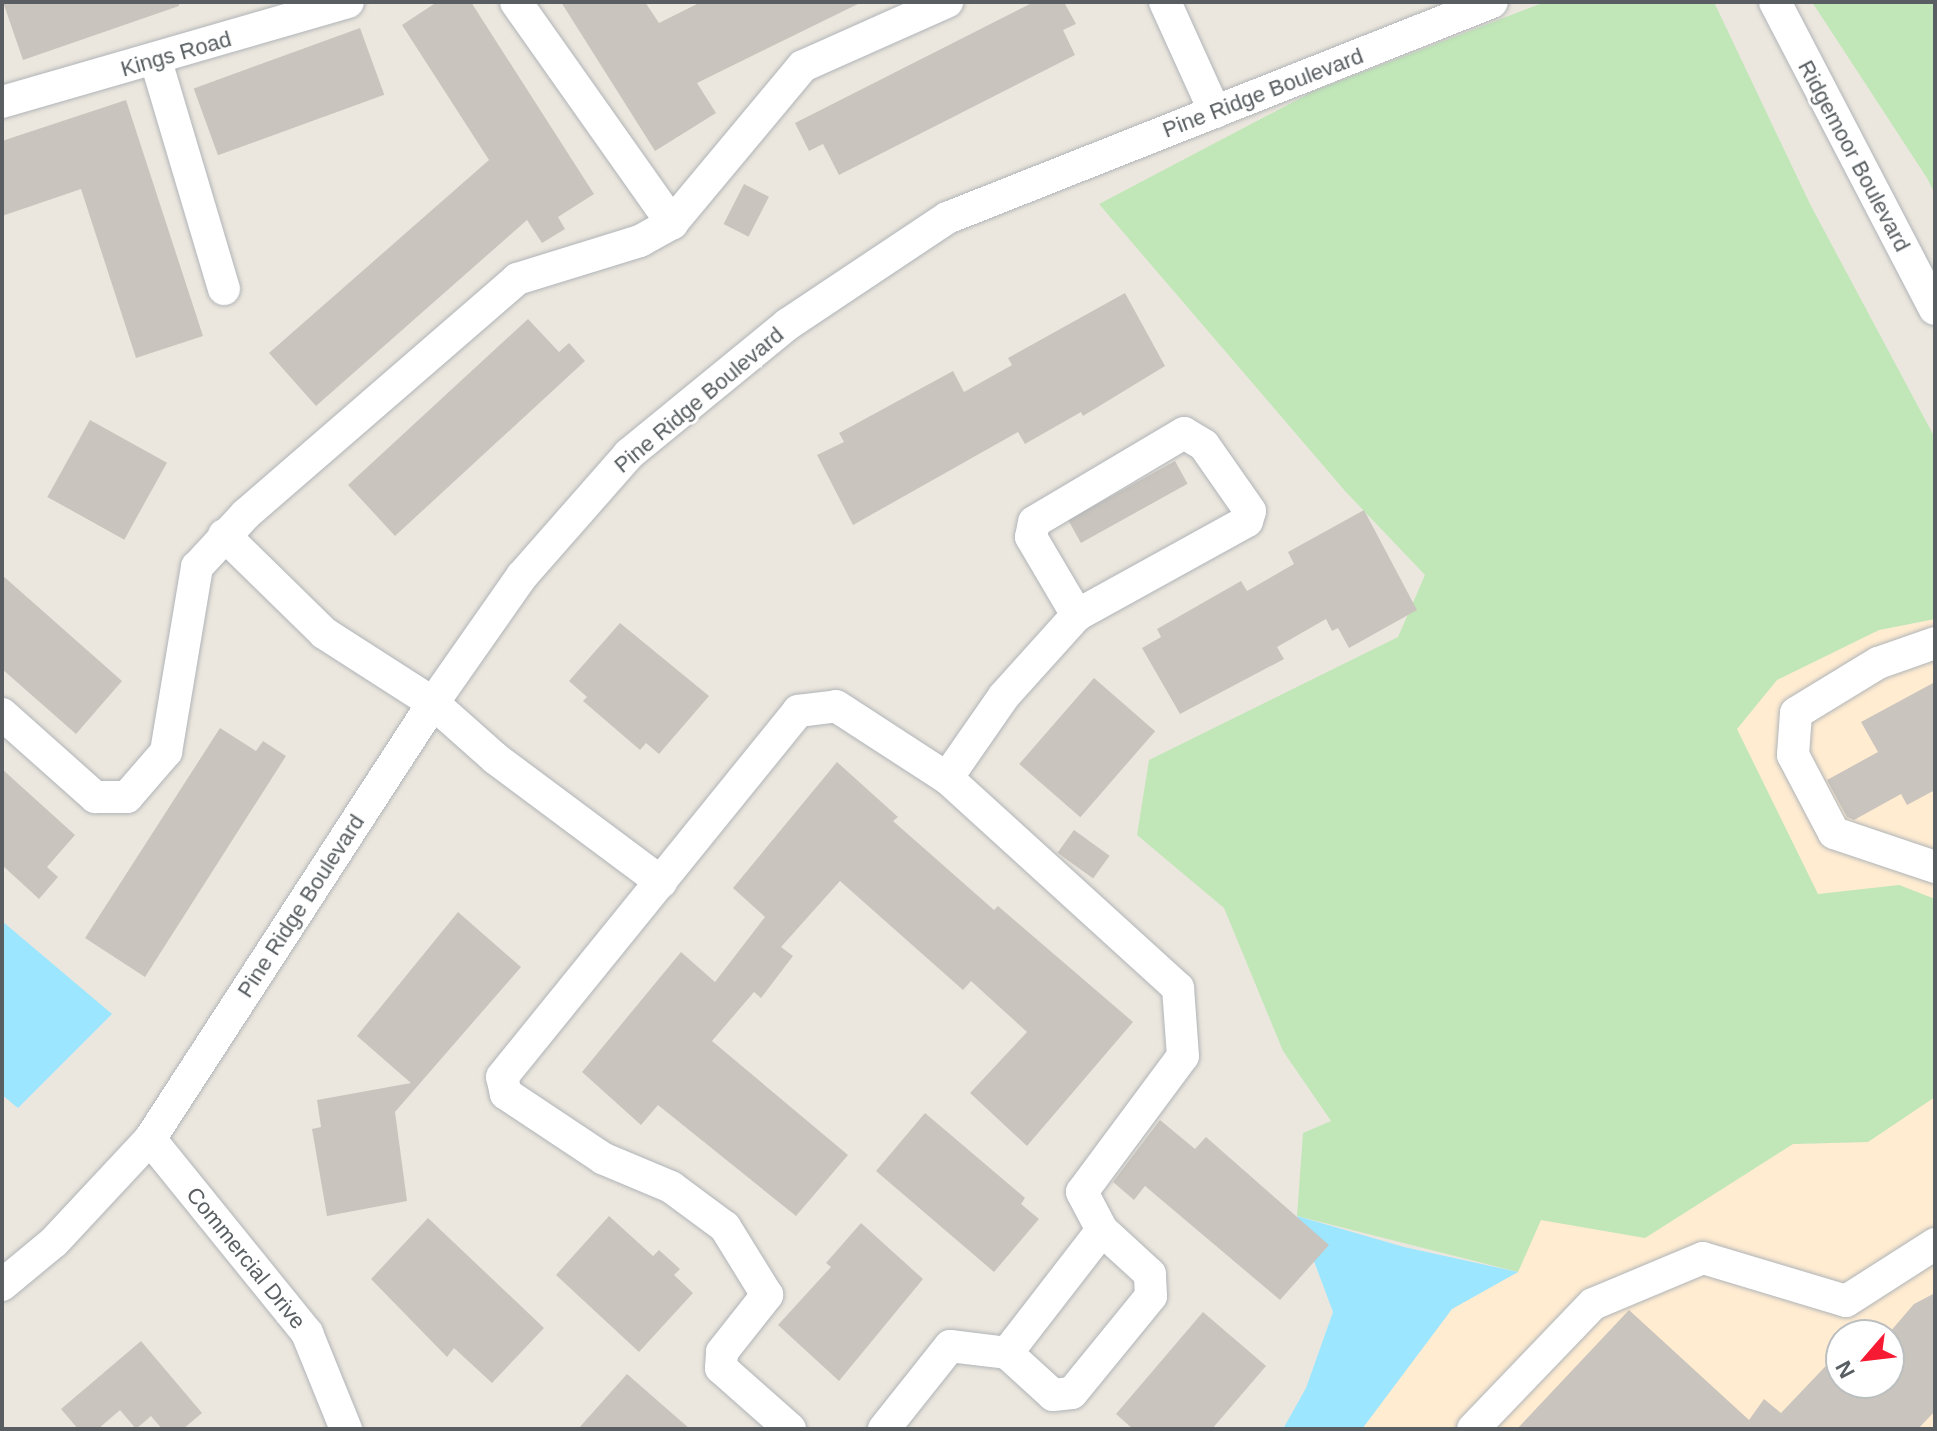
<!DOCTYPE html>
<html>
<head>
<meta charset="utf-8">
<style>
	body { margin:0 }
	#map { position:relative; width:1937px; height:1431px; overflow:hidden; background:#ece7de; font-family:Arial,sans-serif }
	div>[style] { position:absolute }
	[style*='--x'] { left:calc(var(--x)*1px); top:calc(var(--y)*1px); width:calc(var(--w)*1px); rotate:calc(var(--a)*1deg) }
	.commercial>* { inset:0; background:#ffecd1 }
	.green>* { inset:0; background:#c1e7b8 }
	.water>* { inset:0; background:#9ce6ff }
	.building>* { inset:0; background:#c9c4bd; transform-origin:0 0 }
	.roads { filter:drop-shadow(0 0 2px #b0b4b8) drop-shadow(0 0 2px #b0b4b8) }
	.minor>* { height:32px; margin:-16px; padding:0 16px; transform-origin:16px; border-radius:16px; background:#fff }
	span { translate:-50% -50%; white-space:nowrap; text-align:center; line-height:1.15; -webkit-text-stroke:6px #fff; paint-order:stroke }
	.street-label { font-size:22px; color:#585e61 }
	.frame { position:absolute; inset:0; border:4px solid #585e61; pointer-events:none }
	.north { position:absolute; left:1825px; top:1319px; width:80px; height:80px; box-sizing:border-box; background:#fff; border:2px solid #bcbfc0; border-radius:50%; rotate:242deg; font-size:22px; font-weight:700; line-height:32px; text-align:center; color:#585e61 }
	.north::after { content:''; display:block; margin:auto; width:28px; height:36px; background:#f61b33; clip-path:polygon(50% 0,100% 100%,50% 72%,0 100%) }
</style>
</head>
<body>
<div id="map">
	<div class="commercial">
		<i style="clip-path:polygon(1935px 619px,1935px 899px,1899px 885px,1818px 895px,1736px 729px,1777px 680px,1879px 630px)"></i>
		<i style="clip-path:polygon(evenodd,1935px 1097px,1935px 1429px,1362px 1429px,1452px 1309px,1518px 1272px,1541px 1220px,1645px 1238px,1793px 1144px,1868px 1142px,1935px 1097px,1841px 1335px,1889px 1335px,1889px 1383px,1841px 1383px,1841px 1335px)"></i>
	</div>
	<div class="green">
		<i style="clip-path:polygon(1545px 2px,1714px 2px,1810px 204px,1935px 438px,1935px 619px,1879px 630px,1777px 680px,1737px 729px,1818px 894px,1899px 885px,1935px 899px,1935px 1097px,1868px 1142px,1793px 1144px,1645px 1238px,1541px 1220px,1518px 1272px,1297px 1216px,1303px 1133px,1331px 1121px,1283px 1051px,1224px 908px,1137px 835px,1149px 760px,1398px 637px,1425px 575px,1345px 491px,1099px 204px,1314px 91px)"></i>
		<i style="clip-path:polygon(1812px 2px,1935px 2px,1935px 194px,1927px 178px)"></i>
	</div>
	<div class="water">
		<i style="clip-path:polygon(2px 921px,112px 1014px,18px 1108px,2px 1095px)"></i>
		<i style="clip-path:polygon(1297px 1216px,1404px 1247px,1518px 1272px,1452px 1309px,1362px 1429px,1283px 1429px,1306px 1388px,1333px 1312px)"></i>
	</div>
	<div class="building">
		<i style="clip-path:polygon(3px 2px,179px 2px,179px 6px,23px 60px)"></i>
		<i style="clip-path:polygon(437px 2px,471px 2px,594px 194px,558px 217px,565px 229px,542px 243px,527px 220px,316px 406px,269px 353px,489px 160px,402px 25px)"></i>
		<i style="clip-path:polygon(561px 2px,645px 2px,659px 23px,701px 2px,862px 2px,697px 83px,716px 113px,655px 151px)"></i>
		<i style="clip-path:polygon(1034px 2px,1064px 2px,1076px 24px,1063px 30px,1075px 55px,839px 175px,823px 144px,809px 151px,795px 123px)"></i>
		<i style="left:360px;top:28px;width:71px;height:177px;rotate:70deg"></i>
		<i style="clip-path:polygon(126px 100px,203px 336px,136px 358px,81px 189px,2px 216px,2px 141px)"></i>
		<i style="left:744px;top:184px;width:28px;height:45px;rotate:27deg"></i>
		<i style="clip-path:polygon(1125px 293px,1165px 366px,1083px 416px,1081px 412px,1025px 444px,1018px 432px,853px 525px,817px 455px,844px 442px,839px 433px,953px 371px,964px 392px,1012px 365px,1008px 358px)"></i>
		<i style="clip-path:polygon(528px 319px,559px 352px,569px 343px,585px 361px,395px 536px,348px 485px)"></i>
		<i style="left:90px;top:420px;width:88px;height:88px;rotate:29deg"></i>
		<i style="left:1175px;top:461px;width:26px;height:122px;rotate:61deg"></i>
		<i style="clip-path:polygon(1364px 510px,1417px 610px,1349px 648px,1338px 628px,1332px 631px,1326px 619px,1277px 647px,1284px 659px,1180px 714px,1142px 648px,1161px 637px,1157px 629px,1241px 581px,1247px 591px,1294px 564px,1288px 552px)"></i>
		<i style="clip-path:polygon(2px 575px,122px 681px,76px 734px,2px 669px)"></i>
		<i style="clip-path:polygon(620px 623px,709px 696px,659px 754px,646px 743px,640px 750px,583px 701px,587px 697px,569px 681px)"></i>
		<i style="left:1094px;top:678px;width:81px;height:114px;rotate:41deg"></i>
		<i style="clip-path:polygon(1935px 682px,1935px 790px,1907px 805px,1901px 794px,1854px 820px,1847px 817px,1827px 780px,1878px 752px,1861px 722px)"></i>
		<i style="clip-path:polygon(220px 728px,256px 751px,263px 741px,286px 756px,145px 977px,85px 938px)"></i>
		<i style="clip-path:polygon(837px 762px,898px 817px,893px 821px,994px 910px,998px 906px,1133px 1022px,1027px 1146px,970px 1093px,1027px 1032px,971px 981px,963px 990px,840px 881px,781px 947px,793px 956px,761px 998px,754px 992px,712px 1041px,848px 1155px,796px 1216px,658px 1105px,641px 1125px,582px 1072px,681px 952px,715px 982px,765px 917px,733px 888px)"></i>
		<i style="clip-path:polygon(2px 769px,75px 835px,47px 867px,58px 877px,39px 899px,2px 865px)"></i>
		<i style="left:1074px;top:830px;width:44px;height:28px;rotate:36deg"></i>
		<i style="clip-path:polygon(458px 912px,521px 967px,395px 1112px,407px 1201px,327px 1216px,312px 1129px,321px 1127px,317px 1100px,411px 1083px,357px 1036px)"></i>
		<i style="clip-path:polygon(925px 1113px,1025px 1198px,1021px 1204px,1039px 1219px,994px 1272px,876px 1171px)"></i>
		<i style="clip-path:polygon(1160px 1120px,1195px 1149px,1206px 1137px,1329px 1245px,1280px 1300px,1145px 1186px,1134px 1200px,1113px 1182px)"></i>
		<i style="clip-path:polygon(609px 1216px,653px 1256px,659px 1250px,680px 1269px,674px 1275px,693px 1293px,639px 1352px,556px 1275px)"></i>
		<i style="clip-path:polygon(428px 1218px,544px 1328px,492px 1383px,454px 1348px,447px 1357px,371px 1279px)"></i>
		<i style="clip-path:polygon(861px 1223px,923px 1279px,839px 1381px,778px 1325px,831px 1267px,826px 1263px)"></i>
		<i style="clip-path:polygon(1935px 1293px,1935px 1411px,1918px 1429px,1517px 1429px,1629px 1310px,1749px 1420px,1764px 1399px,1781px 1413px,1841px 1350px,1841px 1383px,1889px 1383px,1889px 1333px,1914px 1304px)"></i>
		<i style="clip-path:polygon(1203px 1312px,1266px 1366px,1212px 1429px,1133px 1429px,1116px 1414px)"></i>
		<i style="clip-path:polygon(141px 1341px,202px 1413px,183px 1429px,162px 1429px,151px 1416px,136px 1429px,120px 1410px,98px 1429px,78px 1429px,61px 1409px)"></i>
		<i style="clip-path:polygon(627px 1374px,690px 1429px,578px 1429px)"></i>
	</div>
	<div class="roads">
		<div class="minor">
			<i style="--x:516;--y:2;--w:271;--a:54.8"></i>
			<i style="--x:1165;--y:2;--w:121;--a:65.6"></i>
			<i style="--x:1775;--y:2;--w:346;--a:62.5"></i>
			<i style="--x:156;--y:61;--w:238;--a:73.4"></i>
			<i style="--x:2;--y:102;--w:360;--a:-16.1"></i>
			<i style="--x:224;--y:535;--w:140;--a:44.4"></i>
			<i style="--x:324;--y:633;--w:130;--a:32.7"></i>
			<i style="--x:433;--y:703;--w:84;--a:41.6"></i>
			<i style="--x:496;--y:759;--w:206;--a:36.7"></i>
			<i style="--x:1935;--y:643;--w:60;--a:160.7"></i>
			<i style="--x:1878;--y:663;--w:96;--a:148.6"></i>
			<i style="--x:1796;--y:713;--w:42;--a:94.1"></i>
			<i style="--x:1793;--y:755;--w:88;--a:62.3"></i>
			<i style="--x:1834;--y:833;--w:107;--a:18.6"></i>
			<i style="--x:2;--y:714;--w:125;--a:41.7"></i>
			<i style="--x:95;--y:797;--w:32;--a:0"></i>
			<i style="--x:127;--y:797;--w:60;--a:-49.1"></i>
			<i style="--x:166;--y:752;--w:188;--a:-80.5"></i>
			<i style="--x:197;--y:567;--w:72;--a:-47.2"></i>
			<i style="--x:246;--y:514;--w:359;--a:-40.9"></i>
			<i style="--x:517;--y:279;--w:129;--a:-17.2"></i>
			<i style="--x:640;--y:241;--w:37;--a:-29"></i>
			<i style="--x:672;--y:223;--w:204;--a:-50.2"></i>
			<i style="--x:803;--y:66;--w:158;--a:-24"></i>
			<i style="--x:150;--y:1139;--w:250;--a:51"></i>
			<i style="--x:307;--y:1333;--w:104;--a:67.9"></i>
			<i style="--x:2;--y:1285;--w:67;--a:-39.6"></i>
			<i style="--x:54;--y:1242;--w:141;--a:-47"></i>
			<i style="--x:150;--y:1139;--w:520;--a:-57.01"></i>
			<i style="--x:433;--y:703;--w:155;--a:-55"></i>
			<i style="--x:522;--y:576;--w:162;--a:-48.7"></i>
			<i style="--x:629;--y:454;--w:205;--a:-39.3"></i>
			<i style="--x:788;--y:324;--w:191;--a:-33.7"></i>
			<i style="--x:947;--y:218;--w:586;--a:-21.62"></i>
			<i style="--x:1007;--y:1353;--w:62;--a:42.4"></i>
			<i style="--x:1053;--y:1395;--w:19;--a:-6"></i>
			<i style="--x:1072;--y:1393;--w:125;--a:-50.8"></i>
			<i style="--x:1151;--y:1296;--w:22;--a:-93"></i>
			<i style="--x:1150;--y:1274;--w:65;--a:-137.5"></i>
			<i style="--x:790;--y:1429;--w:92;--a:-138.5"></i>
			<i style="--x:721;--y:1368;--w:16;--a:-86"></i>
			<i style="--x:722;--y:1352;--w:73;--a:-51.7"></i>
			<i style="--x:767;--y:1295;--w:80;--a:-121.7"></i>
			<i style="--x:725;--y:1227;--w:67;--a:-143.5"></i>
			<i style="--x:671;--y:1187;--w:73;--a:-157.3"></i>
			<i style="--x:604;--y:1159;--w:118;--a:-146.4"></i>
			<i style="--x:506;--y:1094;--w:17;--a:-103"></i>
			<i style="--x:502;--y:1077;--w:471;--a:-51"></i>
			<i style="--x:798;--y:711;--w:38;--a:-7"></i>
			<i style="--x:836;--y:706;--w:132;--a:33"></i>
			<i style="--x:947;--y:778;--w:100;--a:-55.2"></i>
			<i style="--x:1004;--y:696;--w:109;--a:-48"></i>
			<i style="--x:1077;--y:615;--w:194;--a:-28.9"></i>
			<i style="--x:1247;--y:521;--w:10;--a:-73"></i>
			<i style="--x:1250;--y:511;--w:80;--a:-124.9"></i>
			<i style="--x:1204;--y:445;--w:23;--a:-149"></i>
			<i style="--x:1184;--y:433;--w:174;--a:149.3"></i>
			<i style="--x:1034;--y:522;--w:15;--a:101"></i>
			<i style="--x:1031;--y:537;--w:91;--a:59.5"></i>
			<i style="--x:884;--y:1429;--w:106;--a:-51.5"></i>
			<i style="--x:950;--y:1346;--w:57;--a:7"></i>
			<i style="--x:1007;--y:1353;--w:155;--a:-52.3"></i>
			<i style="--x:1102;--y:1230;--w:43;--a:-117.8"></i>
			<i style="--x:1082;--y:1192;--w:169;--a:-53.4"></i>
			<i style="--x:1183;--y:1056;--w:68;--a:-94.2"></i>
			<i style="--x:1178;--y:988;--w:312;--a:-137.7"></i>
			<i style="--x:1473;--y:1429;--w:173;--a:-46.2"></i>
			<i style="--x:1593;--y:1304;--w:119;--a:-22.7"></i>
			<i style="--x:1703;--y:1258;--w:149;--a:16.7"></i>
			<i style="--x:1846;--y:1301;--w:106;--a:-32.6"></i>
		</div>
	</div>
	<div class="street-label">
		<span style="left:176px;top:54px;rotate:-16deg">Kings Road</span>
		<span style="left:1263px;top:93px;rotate:-21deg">Pine Ridge Boulevard</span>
		<span style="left:1854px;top:156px;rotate:62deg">Ridgemoor Boulevard</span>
		<span style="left:699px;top:400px;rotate:-40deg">Pine Ridge Boulevard</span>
		<span style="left:301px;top:906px;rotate:-57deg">Pine Ridge Boulevard</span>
		<span style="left:246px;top:1258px;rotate:51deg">Commercial Drive</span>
	</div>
	<div class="frame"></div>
	<div class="north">N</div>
</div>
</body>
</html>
